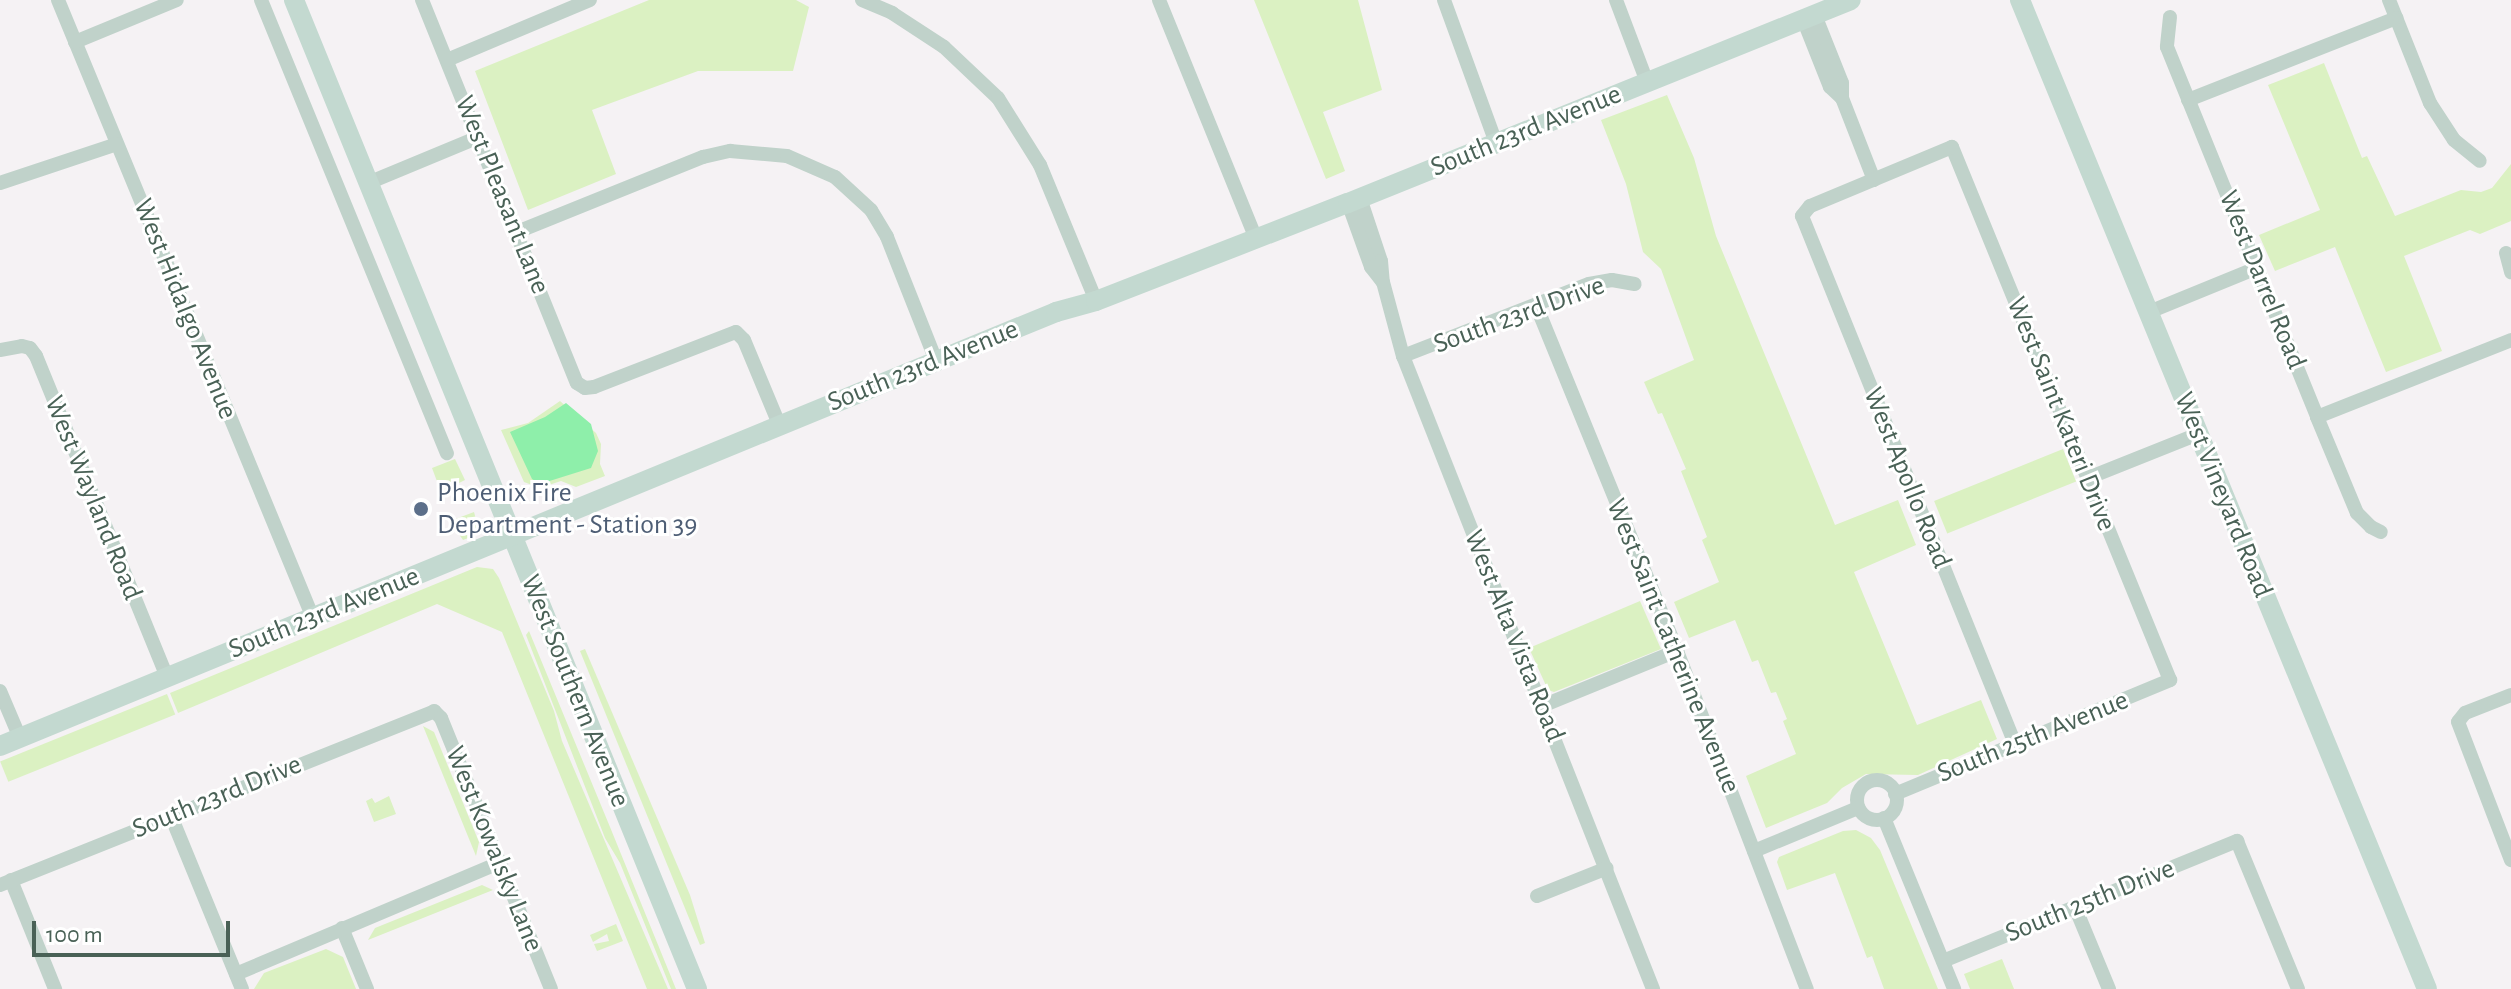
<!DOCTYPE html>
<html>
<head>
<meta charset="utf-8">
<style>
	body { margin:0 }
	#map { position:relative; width:2511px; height:989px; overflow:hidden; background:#f5f2f4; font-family:"Alegreya Sans",sans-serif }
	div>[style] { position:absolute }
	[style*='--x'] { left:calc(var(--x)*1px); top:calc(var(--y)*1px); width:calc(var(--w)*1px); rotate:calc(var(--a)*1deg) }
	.green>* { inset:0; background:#dbf1c2; transform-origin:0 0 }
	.water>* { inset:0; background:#8eefaa }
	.street>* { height:14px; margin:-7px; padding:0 7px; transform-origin:7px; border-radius:7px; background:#c0d2ca }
	.street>.ring { margin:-7px; padding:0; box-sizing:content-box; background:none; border:14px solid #c0d2ca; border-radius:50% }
	.secondary>* { height:20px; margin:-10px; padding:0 10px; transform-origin:10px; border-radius:10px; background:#c3d9d0 }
	.dots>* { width:22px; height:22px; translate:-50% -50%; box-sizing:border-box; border:4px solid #fff; border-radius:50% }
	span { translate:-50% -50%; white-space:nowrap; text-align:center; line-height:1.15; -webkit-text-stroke:6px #fff; paint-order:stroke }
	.street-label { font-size:28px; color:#496156 }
	.service-label { font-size:28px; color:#4e5e75 }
	.left { translate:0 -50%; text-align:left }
	.scale { position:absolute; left:32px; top:921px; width:198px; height:36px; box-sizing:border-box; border:4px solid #496156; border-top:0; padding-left:10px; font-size:24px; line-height:28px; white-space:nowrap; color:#496156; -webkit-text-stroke:6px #fff; paint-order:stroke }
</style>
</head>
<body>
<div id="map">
	<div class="green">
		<i style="clip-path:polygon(649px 0,796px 0,809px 7px,793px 71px,698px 71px,592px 110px,616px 174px,528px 210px,475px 71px)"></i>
		<i style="clip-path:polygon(1254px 0,1358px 0,1382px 90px,1323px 112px,1345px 171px,1326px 179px)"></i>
		<i style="clip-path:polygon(2324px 63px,2362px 158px,2367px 156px,2395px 216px,2461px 190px,2481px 192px,2492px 188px,2511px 164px,2511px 221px,2480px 234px,2470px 230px,2404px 256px,2442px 351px,2386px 372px,2335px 247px,2275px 271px,2259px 235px,2320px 210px,2268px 85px)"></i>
		<i style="clip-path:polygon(1667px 95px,1694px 158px,1716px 236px,1835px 525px,1898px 500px,1916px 545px,1854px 572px,1917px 725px,1981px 700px,1997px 739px,1918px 775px,1866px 774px,1842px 788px,1827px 803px,1766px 828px,1746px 776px,1796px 754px,1783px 721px,1787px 719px,1776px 692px,1771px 693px,1758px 660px,1752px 662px,1735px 620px,1689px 638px,1674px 602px,1719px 582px,1702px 540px,1707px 537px,1681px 471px,1686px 469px,1662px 413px,1658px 414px,1644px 382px,1694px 360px,1661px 269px,1643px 252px,1626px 184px,1601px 120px)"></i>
		<i style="clip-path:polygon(560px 401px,596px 433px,601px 444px,600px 464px,605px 476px,576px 487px,561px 481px,540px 488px,524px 482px,501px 430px,528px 423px)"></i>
		<i style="left:2063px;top:449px;width:35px;height:139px;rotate:68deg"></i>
		<i style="clip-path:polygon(455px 459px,465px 480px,441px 492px,432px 468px)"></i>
		<i style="clip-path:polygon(474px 512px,478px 527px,471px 537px,463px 540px,450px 521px)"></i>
		<i style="clip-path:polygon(477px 567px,493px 569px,499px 578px,554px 711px,562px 741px,668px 989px,647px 989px,502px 632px,437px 604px,178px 713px,170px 693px)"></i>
		<i style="clip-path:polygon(1640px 601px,1661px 649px,1554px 692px,1548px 690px,1529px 648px)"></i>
		<i style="clip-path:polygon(529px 631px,610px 827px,676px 989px,671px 989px,620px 863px,605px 838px,526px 635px)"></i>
		<i style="clip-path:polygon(585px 649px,690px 895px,705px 943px,700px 945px,580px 651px)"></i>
		<i style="left:167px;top:694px;width:22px;height:180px;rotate:68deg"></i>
		<i style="clip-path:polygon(423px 726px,434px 732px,479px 842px,476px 856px)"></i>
		<i style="clip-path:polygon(389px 796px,396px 814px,374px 822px,366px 801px,372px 798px,375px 803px)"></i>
		<i style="clip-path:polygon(1856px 830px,1871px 838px,1880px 850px,1938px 989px,1884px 989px,1872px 956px,1867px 958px,1835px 873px,1787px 890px,1777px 862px,1779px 857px,1843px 831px)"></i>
		<i style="clip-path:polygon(482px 885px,493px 890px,368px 940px,375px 928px)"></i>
		<i style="clip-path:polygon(616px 924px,623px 941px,597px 951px,594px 944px,609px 941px,607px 934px,593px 942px,590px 935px)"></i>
		<i style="clip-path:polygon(326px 949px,343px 957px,356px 989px,254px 989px,264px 973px)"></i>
		<i style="clip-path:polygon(2002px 959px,2014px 989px,1970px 989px,1964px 974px)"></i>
	</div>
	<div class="water">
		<i style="clip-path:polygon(566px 403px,591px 424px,598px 451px,591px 468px,540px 484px,532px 479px,510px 432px,545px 417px)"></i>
	</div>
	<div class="street">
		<i style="--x:58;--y:0;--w:669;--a:67.58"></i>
		<i style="--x:261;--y:0;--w:490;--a:67.7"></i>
		<i style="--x:422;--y:0;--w:413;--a:68"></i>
		<i style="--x:577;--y:383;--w:9;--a:32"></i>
		<i style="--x:585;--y:388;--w:9;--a:-6"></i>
		<i style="--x:594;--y:387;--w:152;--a:-21.2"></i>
		<i style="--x:736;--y:332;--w:11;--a:45"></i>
		<i style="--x:744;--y:340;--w:91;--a:67.4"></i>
		<i style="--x:862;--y:0;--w:33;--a:23"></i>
		<i style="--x:892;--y:13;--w:62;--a:33.2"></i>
		<i style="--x:944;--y:47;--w:74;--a:43.4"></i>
		<i style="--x:998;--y:98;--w:79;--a:57.9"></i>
		<i style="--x:1040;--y:165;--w:147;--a:67.6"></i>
		<i style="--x:1159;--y:0;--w:256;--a:67.9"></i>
		<i style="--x:1444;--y:0;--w:152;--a:70"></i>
		<i style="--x:1616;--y:0;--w:88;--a:69.3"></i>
		<i style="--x:2389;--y:0;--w:111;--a:68.3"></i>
		<i style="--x:2430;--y:103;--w:44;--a:57"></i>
		<i style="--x:2454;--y:140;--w:33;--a:39"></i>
		<i style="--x:1815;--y:15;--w:73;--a:68.3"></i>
		<i style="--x:1842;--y:83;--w:15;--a:90"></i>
		<i style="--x:1842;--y:98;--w:88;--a:68.7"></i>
		<i style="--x:2170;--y:17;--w:30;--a:96"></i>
		<i style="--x:2167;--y:47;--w:399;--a:67.9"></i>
		<i style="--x:2317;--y:417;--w:104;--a:67.4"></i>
		<i style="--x:2357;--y:513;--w:20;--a:45"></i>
		<i style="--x:2371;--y:527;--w:11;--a:27"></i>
		<i style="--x:1803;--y:19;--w:73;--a:68.3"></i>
		<i style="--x:1830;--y:87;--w:16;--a:43"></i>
		<i style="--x:75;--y:42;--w:110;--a:-22.4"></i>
		<i style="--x:447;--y:60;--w:155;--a:-22.8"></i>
		<i style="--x:2188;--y:100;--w:224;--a:-21.5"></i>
		<i style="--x:0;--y:183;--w:123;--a:-18.4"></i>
		<i style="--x:368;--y:183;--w:120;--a:-22.5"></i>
		<i style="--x:1360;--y:198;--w:66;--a:71.6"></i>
		<i style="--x:1381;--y:261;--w:21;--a:85"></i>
		<i style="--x:1383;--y:282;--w:77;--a:74.9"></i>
		<i style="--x:1403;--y:356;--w:681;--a:68.45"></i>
		<i style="--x:1348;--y:203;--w:68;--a:70.2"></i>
		<i style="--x:1371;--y:267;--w:18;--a:52"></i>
		<i style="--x:517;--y:232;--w:201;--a:-22"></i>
		<i style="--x:703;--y:157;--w:28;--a:-13"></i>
		<i style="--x:730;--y:151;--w:57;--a:5"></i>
		<i style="--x:787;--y:156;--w:52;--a:23.6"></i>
		<i style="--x:835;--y:177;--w:49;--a:42.5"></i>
		<i style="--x:871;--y:210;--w:31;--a:59"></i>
		<i style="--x:887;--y:237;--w:133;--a:68.4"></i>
		<i style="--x:2506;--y:253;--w:20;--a:75"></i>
		<i style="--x:1536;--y:305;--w:374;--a:67.8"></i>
		<i style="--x:1677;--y:651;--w:362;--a:69"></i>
		<i style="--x:2149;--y:312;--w:117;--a:-22.2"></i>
		<i style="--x:0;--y:350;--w:22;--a:-10"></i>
		<i style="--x:22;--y:346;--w:8;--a:14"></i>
		<i style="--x:30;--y:348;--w:10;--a:53"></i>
		<i style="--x:36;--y:356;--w:347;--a:67.8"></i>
		<i style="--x:1403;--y:356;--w:199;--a:-21.2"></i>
		<i style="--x:1589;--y:284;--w:23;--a:-10"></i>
		<i style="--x:1612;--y:280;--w:23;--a:10"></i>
		<i style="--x:2317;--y:417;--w:209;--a:-21.6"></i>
		<i style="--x:2088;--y:478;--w:118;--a:-21.8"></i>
		<i style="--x:0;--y:691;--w:51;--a:66.9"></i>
		<i style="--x:2511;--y:695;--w:49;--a:158.6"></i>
		<i style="--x:2465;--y:713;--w:11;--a:128"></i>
		<i style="--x:2458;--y:722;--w:148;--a:69"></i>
		<i style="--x:1542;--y:706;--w:146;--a:-22.2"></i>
		<i class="ring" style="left:1857px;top:780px;width:26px;height:26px"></i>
		<i style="--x:1895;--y:794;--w:298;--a:-22.5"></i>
		<i style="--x:2170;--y:680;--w:576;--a:-112.24"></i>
		<i style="--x:1952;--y:147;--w:154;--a:157.4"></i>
		<i style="--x:1810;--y:206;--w:13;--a:129"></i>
		<i style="--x:1802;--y:216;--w:569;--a:68.03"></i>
		<i style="--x:171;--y:816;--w:187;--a:67.7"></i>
		<i style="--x:1884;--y:818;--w:185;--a:67.7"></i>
		<i style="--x:1754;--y:851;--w:113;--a:-22.5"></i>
		<i style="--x:11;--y:880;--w:118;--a:68"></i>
		<i style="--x:0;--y:885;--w:468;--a:-21.8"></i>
		<i style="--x:434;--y:711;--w:10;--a:45"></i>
		<i style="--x:441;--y:718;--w:292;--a:67.9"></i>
		<i style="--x:1537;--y:896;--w:75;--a:-21.8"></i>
		<i style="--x:2075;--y:907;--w:89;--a:67.5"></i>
		<i style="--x:342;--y:928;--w:66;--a:67.7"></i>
		<i style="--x:1943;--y:961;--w:318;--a:-22.2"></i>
		<i style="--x:2237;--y:841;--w:160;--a:67.6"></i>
		<i style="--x:236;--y:974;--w:285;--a:-22.9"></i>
	</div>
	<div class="secondary">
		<i style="--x:294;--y:0;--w:1068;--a:67.83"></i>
		<i style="--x:2020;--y:0;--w:1069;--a:67.63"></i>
		<i style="--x:0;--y:746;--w:1142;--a:-22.34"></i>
		<i style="--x:1056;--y:312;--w:41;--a:-15.4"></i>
		<i style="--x:1096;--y:301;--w:270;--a:-21.3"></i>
		<i style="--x:1348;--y:203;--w:542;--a:-21.98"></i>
	</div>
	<div class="dots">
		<i style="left:421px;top:509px;background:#5c6f8a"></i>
	</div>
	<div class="street-label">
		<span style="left:1526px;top:131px;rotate:-22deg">South 23rd Avenue</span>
		<span style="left:502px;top:195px;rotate:68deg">West Pleasant Lane</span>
		<span style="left:2262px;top:280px;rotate:68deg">West Darrel Road</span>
		<span style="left:185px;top:309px;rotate:68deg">West Hidalgo Avenue</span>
		<span style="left:1519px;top:315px;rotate:-20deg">South 23rd Drive</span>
		<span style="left:923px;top:366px;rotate:-22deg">South 23rd Avenue</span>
		<span style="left:2061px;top:414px;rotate:68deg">West Saint Kateri Drive</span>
		<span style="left:1907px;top:478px;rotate:68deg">West Apollo Road</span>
		<span style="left:2223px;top:495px;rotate:68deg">West Vineyard Road</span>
		<span style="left:93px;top:498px;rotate:68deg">West Wayland Road</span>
		<span style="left:324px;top:613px;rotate:-22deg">South 23rd Avenue</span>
		<span style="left:1514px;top:636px;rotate:68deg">West Alta Vista Road</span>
		<span style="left:1673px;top:646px;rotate:68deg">West Saint Catherine Avenue</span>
		<span style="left:575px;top:691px;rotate:68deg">West Southern Avenue</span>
		<span style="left:2033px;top:737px;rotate:-22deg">South 25th Avenue</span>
		<span style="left:217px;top:797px;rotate:-22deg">South 23rd Drive</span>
		<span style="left:494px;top:849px;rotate:68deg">West Kowalsky Lane</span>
		<span style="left:2090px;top:901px;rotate:-22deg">South 25th Drive</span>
	</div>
	<div class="service-label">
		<span class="left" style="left:437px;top:509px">Phoenix Fire<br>Department - Station 39</span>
	</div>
	<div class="scale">100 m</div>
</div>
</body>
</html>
